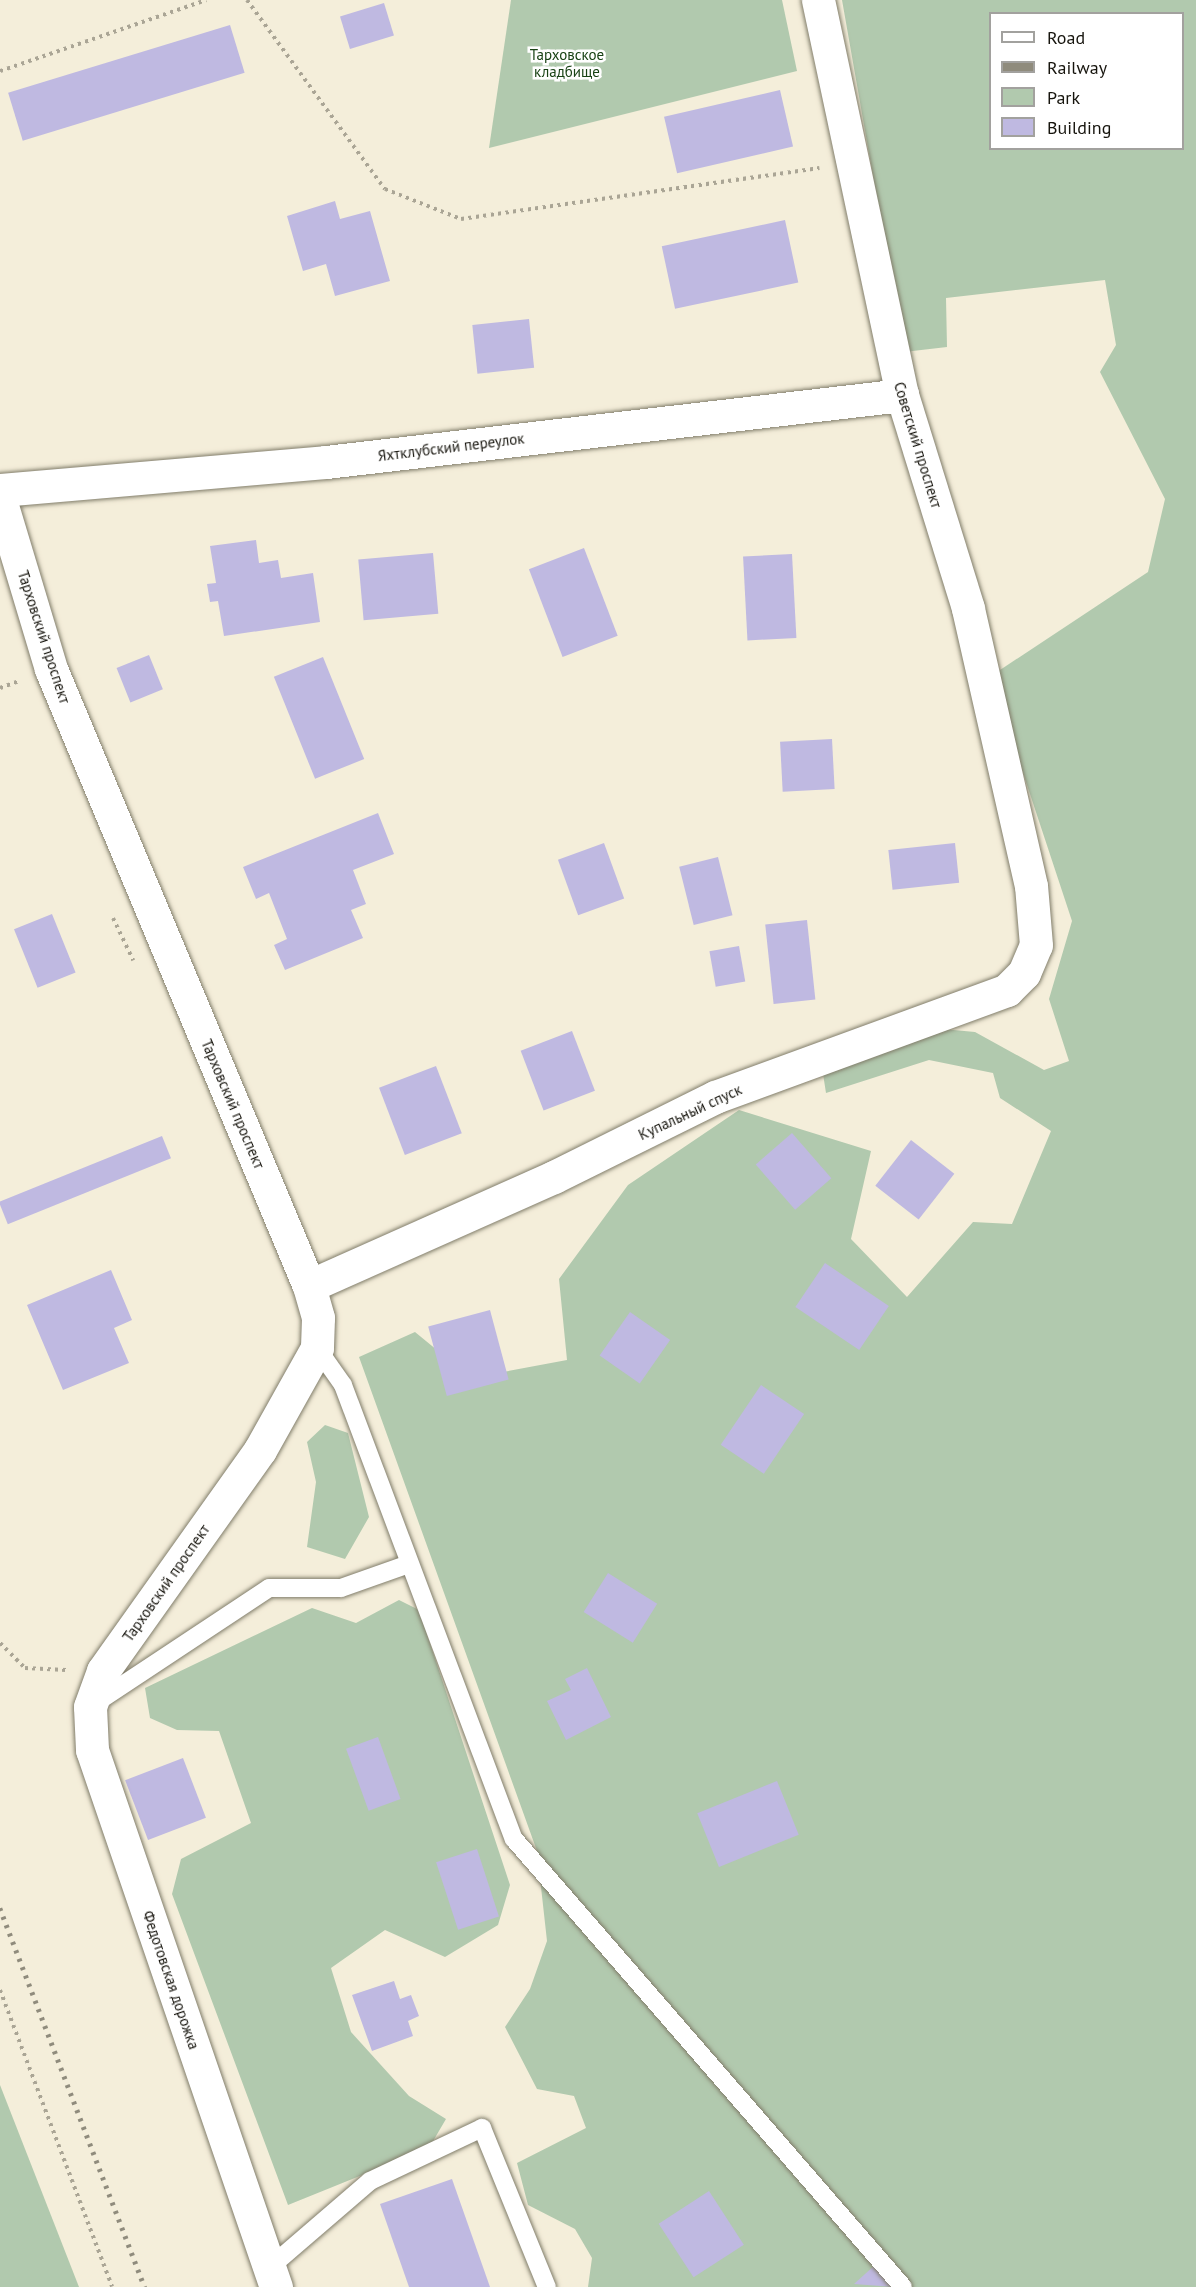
<!DOCTYPE html>
<html>
<head>
<meta charset="utf-8">
<style>
	body { margin:0 }
	#map { position:relative; width:1196px; height:2287px; overflow:hidden; background:#f4eeda; font-family:"PT Sans",sans-serif }
	div>[style] { position:absolute }
	[style*='--x'] { left:calc(var(--x)*1px); top:calc(var(--y)*1px); width:calc(var(--w)*1px); rotate:calc(var(--a)*1deg) }
	.green>* { inset:0; background:#b1c9ae }
	.building>* { inset:0; background:#bfb9e1; transform-origin:0 0 }
	.path>* { height:4px; margin-top:-2px; transform-origin:0; background:repeating-linear-gradient(90deg,#aaa595 0 3px,transparent 0 7.5px) }
	.roads { filter:drop-shadow(0 0 2px #817d6a) drop-shadow(0 0 2px #817d6a) }
	.service>* { height:18px; margin:-9px; padding:0 9px; transform-origin:9px; border-radius:9px; background:#fff }
	.minor>* { height:33px; margin:-16.5px; padding:0 16.5px; transform-origin:16.5px; border-radius:16.5px; background:#fff }
	.tertiary>* { height:33px; margin:-16.5px; padding:0 16.5px; transform-origin:16.5px; border-radius:16.5px; background:#fff }
	.rail>* { height:4.5px; margin-top:-2.25px; transform-origin:0; background:repeating-linear-gradient(90deg,#8f8b7c 0 3px,transparent 0 9px) }
	span { translate:-50% -50%; white-space:nowrap; text-align:center; line-height:1.15; -webkit-text-stroke:5px #fff; paint-order:stroke }
	.park-label { font-size:15px; color:#184214 }
	.street-label { font-size:15px; color:#16140d }
	.legend { position:absolute; left:989px; top:12px; width:195px; height:138px; box-sizing:border-box; background:#fff; border:2px solid #a2a19e; margin:0; padding:8px 10px; list-style:none; font-size:18px; color:#16140d }
	.legend li { display:flex; align-items:center; gap:12px; height:30px }
	.legend b { width:30px; border:2px solid #a2a19e }
</style>
</head>
<body>
<div id="map">
	<div class="green">
		<i style="clip-path:polygon(511px 0,782px 0,797px 71px,489px 148px)"></i>
		<i style="clip-path:polygon(evenodd,842px 0,1196px 0,1196px 2287px,588px 2287px,592px 2258px,575px 2229px,528px 2205px,517px 2163px,586px 2128px,574px 2096px,537px 2089px,505px 2027px,530px 1989px,547px 1941px,537px 1851px,359px 1357px,415px 1332px,471px 1378px,567px 1360px,559px 1279px,628px 1185px,739px 1110px,871px 1151px,851px 1239px,907px 1297px,973px 1222px,1012px 1224px,1051px 1131px,1000px 1098px,993px 1073px,929px 1060px,826px 1093px,821px 1061px,921px 1027px,975px 1032px,1044px 1070px,1069px 1061px,1049px 999px,1072px 921px,991px 676px,1148px 572px,1165px 499px,1100px 372px,1116px 345px,1105px 280px,946px 298px,947px 347px,904px 352px,842px 0,990px 14px,1182px 14px,1182px 148px,990px 148px,990px 14px)"></i>
		<i style="clip-path:polygon(325px 1425px,348px 1433px,369px 1517px,345px 1559px,307px 1547px,316px 1482px,307px 1442px)"></i>
		<i style="clip-path:polygon(399px 1600px,419px 1610px,510px 1885px,498px 1925px,445px 1957px,385px 1930px,331px 1968px,351px 2032px,409px 2096px,446px 2119px,429px 2148px,288px 2205px,172px 1894px,181px 1859px,251px 1823px,219px 1731px,177px 1730px,150px 1718px,145px 1688px,312px 1608px,356px 1623px)"></i>
		<i style="clip-path:polygon(0 2085px,79px 2287px,0 2287px)"></i>
	</div>
	<div class="building">
		<i style="left:384px;top:3px;width:34px;height:46px;rotate:73deg"></i>
		<i style="left:230px;top:25px;width:50px;height:232px;rotate:73deg"></i>
		<i style="left:780px;top:90px;width:58px;height:119px;rotate:77deg"></i>
		<i style="clip-path:polygon(335px 201px,340px 219px,370px 211px,390px 281px,335px 296px,326px 264px,303px 271px,287px 216px)"></i>
		<i style="left:785px;top:220px;width:64px;height:126px;rotate:78deg"></i>
		<i style="left:529px;top:319px;width:49px;height:57px;rotate:84deg"></i>
		<i style="clip-path:polygon(256px 540px,259px 563px,278px 560px,281px 578px,313px 573px,320px 622px,224px 636px,218px 601px,210px 602px,207px 584px,216px 583px,210px 546px)"></i>
		<i style="left:584px;top:548px;width:94px;height:59px;rotate:69deg"></i>
		<i style="left:433px;top:553px;width:61px;height:75px;rotate:85deg"></i>
		<i style="left:792px;top:554px;width:84px;height:49px;rotate:87deg"></i>
		<i style="left:149px;top:655px;width:37px;height:35px;rotate:68deg"></i>
		<i style="left:323px;top:657px;width:110px;height:53px;rotate:68deg"></i>
		<i style="left:832px;top:739px;width:50px;height:52px;rotate:87deg"></i>
		<i style="clip-path:polygon(378px 813px,394px 854px,353px 870px,366px 904px,351px 910px,363px 938px,285px 970px,274px 945px,287px 939px,269px 893px,256px 899px,243px 867px)"></i>
		<i style="left:604px;top:843px;width:59px;height:49px;rotate:70deg"></i>
		<i style="left:955px;top:843px;width:40px;height:67px;rotate:84deg"></i>
		<i style="left:718px;top:857px;width:60px;height:40px;rotate:76deg"></i>
		<i style="left:52px;top:914px;width:63px;height:41px;rotate:68deg"></i>
		<i style="left:807px;top:920px;width:80px;height:42px;rotate:84deg"></i>
		<i style="left:739px;top:946px;width:36px;height:30px;rotate:80deg"></i>
		<i style="left:572px;top:1031px;width:64px;height:55px;rotate:69deg"></i>
		<i style="left:436px;top:1066px;width:72px;height:61px;rotate:69deg"></i>
		<i style="left:792px;top:1133px;width:60px;height:48px;rotate:49deg"></i>
		<i style="left:162px;top:1136px;width:24px;height:176px;rotate:68deg"></i>
		<i style="left:911px;top:1140px;width:55px;height:58px;rotate:38deg"></i>
		<i style="left:825px;top:1263px;width:77px;height:53px;rotate:34deg"></i>
		<i style="clip-path:polygon(111px 1270px,132px 1320px,114px 1328px,129px 1363px,63px 1390px,27px 1305px)"></i>
		<i style="left:490px;top:1310px;width:72px;height:64px;rotate:75deg"></i>
		<i style="left:630px;top:1312px;width:49px;height:53px;rotate:35deg"></i>
		<i style="left:761px;top:1385px;width:52px;height:72px;rotate:34deg"></i>
		<i style="left:608px;top:1573px;width:58px;height:46px;rotate:32deg"></i>
		<i style="clip-path:polygon(587px 1668px,611px 1717px,566px 1740px,547px 1701px,571px 1690px,565px 1679px)"></i>
		<i style="left:378px;top:1737px;width:66px;height:34px;rotate:70deg"></i>
		<i style="left:183px;top:1758px;width:64px;height:62px;rotate:69deg"></i>
		<i style="left:777px;top:1781px;width:58px;height:86px;rotate:68deg"></i>
		<i style="left:477px;top:1849px;width:71px;height:43px;rotate:72deg"></i>
		<i style="clip-path:polygon(394px 1981px,400px 1999px,411px 1995px,419px 2016px,408px 2021px,413px 2036px,372px 2051px,352px 1995px)"></i>
		<i style="clip-path:polygon(452px 2179px,490px 2287px,409px 2287px,380px 2204px)"></i>
		<i style="left:709px;top:2191px;width:64px;height:60px;rotate:57deg"></i>
		<i style="clip-path:polygon(875px 2265px,894px 2287px,854px 2284px)"></i>
	</div>
	<div class="path">
		<i style="--x:247;--y:0;--w:234;--a:53.9"></i>
		<i style="--x:385;--y:189;--w:82;--a:21.5"></i>
		<i style="--x:461;--y:219;--w:362;--a:-8.1"></i>
		<i style="--x:0;--y:71;--w:218;--a:-19"></i>
		<i style="--x:0;--y:688;--w:20;--a:-20"></i>
		<i style="--x:113;--y:918;--w:47;--a:64.5"></i>
		<i style="--x:0;--y:1643;--w:35;--a:45"></i>
		<i style="--x:25;--y:1668;--w:41;--a:2.8"></i>
		<i style="--x:0;--y:1990;--w:317;--a:69.3"></i>
	</div>
	<div class="roads">
		<div class="service">
			<i style="--x:317;--y:1348;--w:45;--a:54.9"></i>
			<i style="--x:343;--y:1385;--w:485;--a:69.4"></i>
			<i style="--x:514;--y:1839;--w:593;--a:49.03"></i>
			<i style="--x:94;--y:1704;--w:210;--a:-33.5"></i>
			<i style="--x:269;--y:1588;--w:72;--a:0"></i>
			<i style="--x:341;--y:1588;--w:72;--a:-19.4"></i>
			<i style="--x:269;--y:2268;--w:133;--a:-40.7"></i>
			<i style="--x:370;--y:2181;--w:124;--a:-25.3"></i>
			<i style="--x:482;--y:2128;--w:172;--a:67.8"></i>
		</div>
		<div class="minor">
			<i style="--x:0;--y:490;--w:327;--a:-4.9"></i>
			<i style="--x:326;--y:462;--w:580;--a:-6.63"></i>
			<i style="--x:309;--y:1286;--w:268;--a:-24"></i>
			<i style="--x:554;--y:1177;--w:180;--a:-26.4"></i>
			<i style="--x:715;--y:1097;--w:311;--a:-20.1"></i>
			<i style="--x:1007;--y:990;--w:24;--a:-45"></i>
			<i style="--x:1024;--y:973;--w:30;--a:-67"></i>
			<i style="--x:1036;--y:945;--w:59;--a:-94.8"></i>
			<i style="--x:1031;--y:886;--w:285;--a:-102.8"></i>
			<i style="--x:968;--y:608;--w:223;--a:-107.2"></i>
			<i style="--x:902;--y:395;--w:404;--a:-102"></i>
		</div>
		<div class="tertiary">
			<i style="--x:0;--y:499;--w:177;--a:73.3"></i>
			<i style="--x:51;--y:669;--w:669;--a:67.31"></i>
			<i style="--x:309;--y:1286;--w:33;--a:74"></i>
			<i style="--x:318;--y:1318;--w:30;--a:92"></i>
			<i style="--x:317;--y:1348;--w:117;--a:119.2"></i>
			<i style="--x:260;--y:1450;--w:271;--a:125.4"></i>
			<i style="--x:103;--y:1671;--w:38;--a:110"></i>
			<i style="--x:90;--y:1707;--w:43;--a:87.3"></i>
			<i style="--x:92;--y:1750;--w:568;--a:71.09"></i>
		</div>
	</div>
	<div class="rail">
		<i style="--x:0;--y:1908;--w:406;--a:69.1"></i>
	</div>
	<div class="park-label">
		<span style="left:567px;top:63px">Тарховское<br>кладбище</span>
	</div>
	<div class="street-label">
		<span style="left:918px;top:445px;rotate:73deg">Советский проспект</span>
		<span style="left:451px;top:447px;rotate:-7deg">Яхтклубский переулок</span>
		<span style="left:44px;top:637px;rotate:72deg">Тарховский проспект</span>
		<span style="left:233px;top:1104px;rotate:67deg">Тарховский проспект</span>
		<span style="left:690px;top:1112px;rotate:-25deg">Купальный спуск</span>
		<span style="left:166px;top:1583px;rotate:-55deg">Тарховский проспект</span>
		<span style="left:171px;top:1980px;rotate:71deg">Федотовская дорожка</span>
	</div>
	<ul class="legend">
	<li><b style="height:8px;background:#fff"></b>Road</li>
	<li><b style="height:8px;background:#8f8b7c"></b>Railway</li>
	<li><b style="height:16px;background:#b1c9ae"></b>Park</li>
	<li><b style="height:16px;background:#bfb9e1"></b>Building</li>
	</ul>
</div>
</body>
</html>
